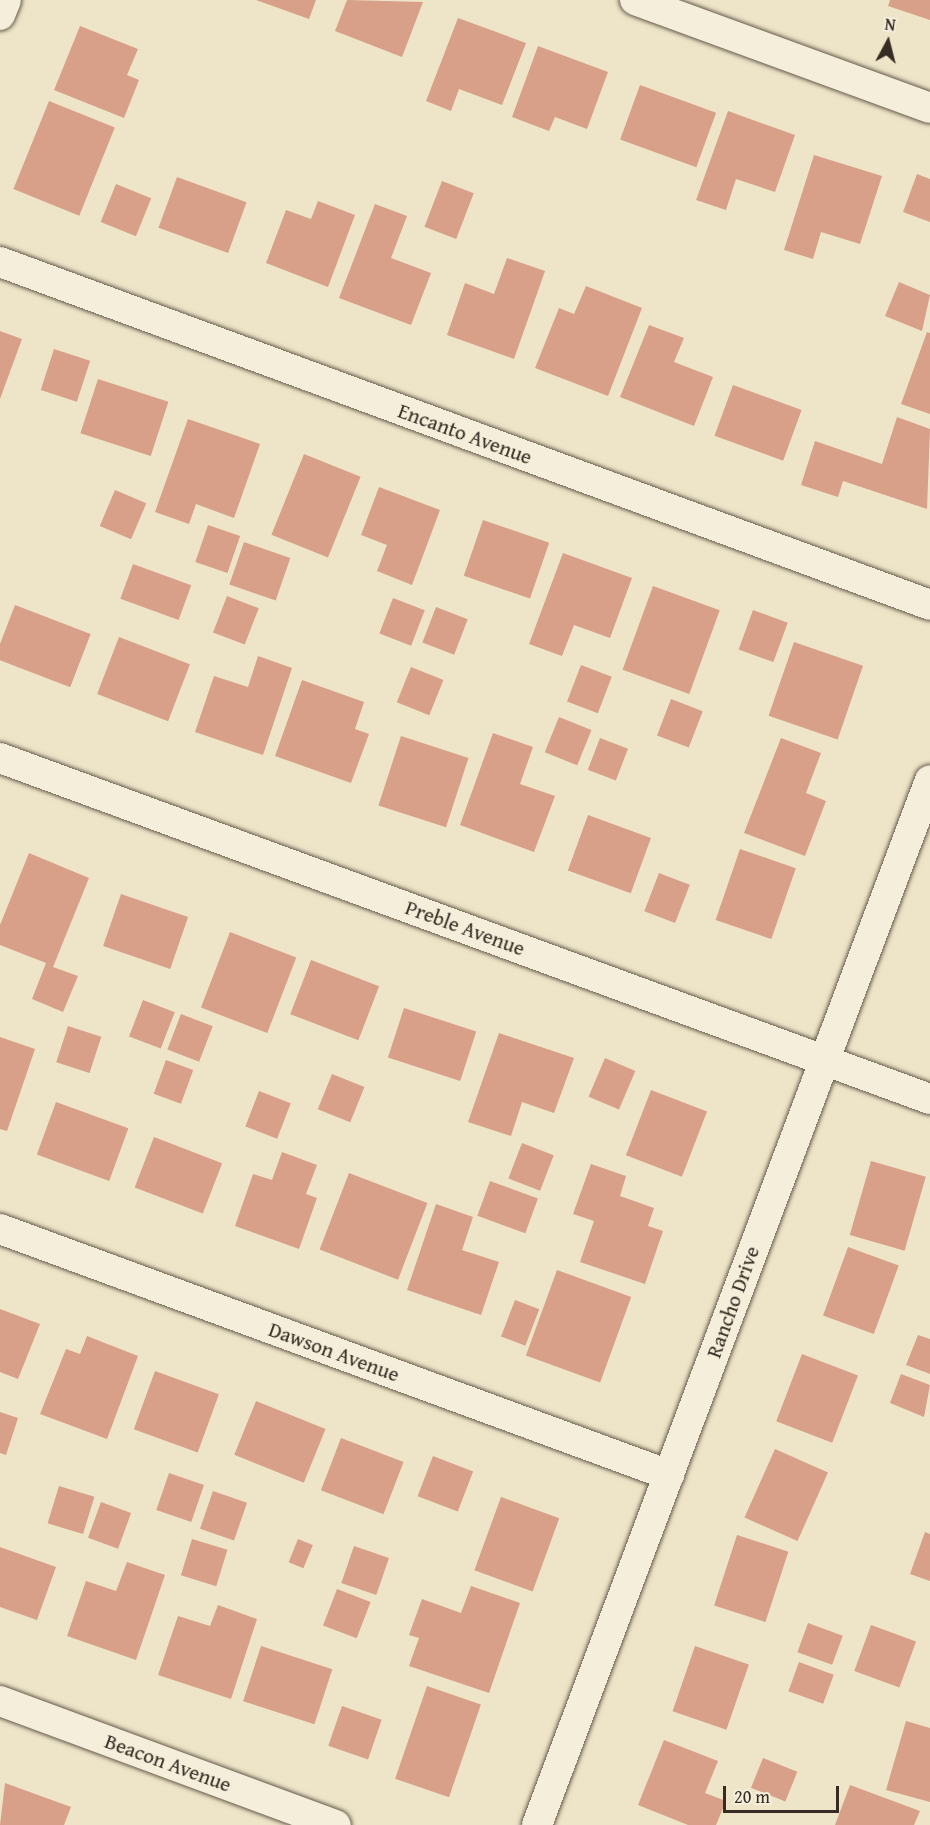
<!DOCTYPE html>
<html>
<head>
<meta charset="utf-8">
<style>
	body { margin:0 }
	#map { position:relative; width:930px; height:1825px; overflow:hidden; background:#eee5c8; font-family:"Gentium Book Plus",serif }
	div>[style] { position:absolute }
	[style*='--x'] { left:calc(var(--x)*1px); top:calc(var(--y)*1px); width:calc(var(--w)*1px); rotate:calc(var(--a)*1deg) }
	.building>* { inset:0; background:#d8a088; transform-origin:0 0 }
	.roads { filter:drop-shadow(0 0 2px #655a4c) drop-shadow(0 0 2px #655a4c) }
	.minor>* { height:30px; margin:-15px; padding:0 15px; transform-origin:15px; border-radius:15px; background:#f4eedb }
	span { translate:-50% -50%; white-space:nowrap; text-align:center; line-height:1.15; -webkit-text-stroke:4.5px #f4eedb; paint-order:stroke }
	.street-label { font-size:21px; color:#372c23 }
	.north { position:absolute; left:858px; top:12px; width:60px; height:60px; -webkit-text-stroke:4px #f4eedb; paint-order:stroke; rotate:7deg; font-size:16px; font-weight:700; line-height:24px; text-align:center; color:#372c23 }
	.north::after { content:''; display:block; margin:auto; width:21px; height:27px; background:#372c23; clip-path:polygon(50% 0,100% 100%,50% 72%,0 100%) }
	.scale { position:absolute; left:723px; top:1786px; width:116px; height:27px; box-sizing:border-box; border:3px solid #372c23; border-top:0; padding-left:8px; font-size:18px; line-height:21px; white-space:nowrap; color:#372c23; -webkit-text-stroke:4px #f4eedb; paint-order:stroke }
</style>
</head>
<body>
<div id="map">
	<div class="building">
		<i style="clip-path:polygon(256px 0,316px 0,309px 19px)"></i>
		<i style="clip-path:polygon(347px 0,423px 2px,402px 57px,335px 31px)"></i>
		<i style="clip-path:polygon(890px 0,930px 0,930px 20px,888px 6px)"></i>
		<i style="clip-path:polygon(458px 18px,526px 43px,502px 105px,459px 89px,451px 111px,426px 101px)"></i>
		<i style="clip-path:polygon(80px 26px,138px 49px,127px 75px,139px 80px,124px 118px,54px 90px)"></i>
		<i style="clip-path:polygon(538px 46px,608px 72px,587px 129px,555px 117px,549px 131px,512px 117px)"></i>
		<i style="left:640px;top:85px;width:81px;height:58px;rotate:20deg"></i>
		<i style="left:49px;top:101px;width:71px;height:95px;rotate:22deg"></i>
		<i style="clip-path:polygon(728px 111px,795px 135px,775px 192px,736px 179px,726px 210px,696px 200px)"></i>
		<i style="clip-path:polygon(814px 155px,882px 176px,860px 244px,821px 232px,813px 259px,784px 250px)"></i>
		<i style="clip-path:polygon(917px 174px,930px 179px,930px 222px,903px 212px)"></i>
		<i style="left:177px;top:177px;width:74px;height:54px;rotate:20deg"></i>
		<i style="left:442px;top:181px;width:34px;height:49px;rotate:21deg"></i>
		<i style="left:116px;top:184px;width:38px;height:41px;rotate:22deg"></i>
		<i style="clip-path:polygon(318px 201px,355px 215px,328px 287px,266px 263px,286px 210px,311px 219px)"></i>
		<i style="clip-path:polygon(375px 204px,407px 216px,391px 258px,431px 273px,411px 325px,339px 298px)"></i>
		<i style="clip-path:polygon(507px 258px,545px 271px,514px 359px,447px 335px,465px 283px,494px 294px)"></i>
		<i style="clip-path:polygon(899px 282px,930px 295px,922px 331px,885px 316px)"></i>
		<i style="clip-path:polygon(586px 286px,642px 308px,608px 396px,535px 368px,559px 308px,574px 314px)"></i>
		<i style="clip-path:polygon(649px 325px,684px 338px,674px 362px,713px 377px,694px 426px,620px 397px)"></i>
		<i style="clip-path:polygon(0 331px,22px 339px,0 399px)"></i>
		<i style="clip-path:polygon(927px 332px,930px 333px,930px 414px,901px 404px)"></i>
		<i style="left:54px;top:349px;width:38px;height:43px;rotate:18deg"></i>
		<i style="left:98px;top:379px;width:74px;height:57px;rotate:18deg"></i>
		<i style="left:733px;top:385px;width:73px;height:54px;rotate:20deg"></i>
		<i style="clip-path:polygon(897px 417px,930px 429px,927px 509px,843px 481px,838px 497px,801px 485px,815px 441px,882px 464px)"></i>
		<i style="clip-path:polygon(188px 419px,260px 444px,234px 518px,196px 504px,189px 524px,155px 512px)"></i>
		<i style="left:304px;top:454px;width:61px;height:87px;rotate:22deg"></i>
		<i style="clip-path:polygon(379px 487px,440px 510px,412px 585px,377px 571px,387px 545px,361px 535px)"></i>
		<i style="left:115px;top:490px;width:34px;height:39px;rotate:23deg"></i>
		<i style="left:483px;top:520px;width:70px;height:59px;rotate:19deg"></i>
		<i style="left:208px;top:525px;width:34px;height:39px;rotate:19deg"></i>
		<i style="left:244px;top:542px;width:49px;height:45px;rotate:19deg"></i>
		<i style="clip-path:polygon(563px 553px,632px 578px,610px 638px,574px 625px,562px 656px,529px 644px)"></i>
		<i style="left:133px;top:564px;width:62px;height:37px;rotate:20deg"></i>
		<i style="left:653px;top:586px;width:71px;height:89px;rotate:20deg"></i>
		<i style="left:227px;top:596px;width:34px;height:39px;rotate:21deg"></i>
		<i style="left:393px;top:598px;width:34px;height:38px;rotate:21deg"></i>
		<i style="left:15px;top:605px;width:81px;height:57px;rotate:21deg"></i>
		<i style="left:436px;top:607px;width:34px;height:38px;rotate:21deg"></i>
		<i style="left:753px;top:610px;width:37px;height:42px;rotate:20deg"></i>
		<i style="left:119px;top:637px;width:76px;height:61px;rotate:21deg"></i>
		<i style="left:794px;top:642px;width:73px;height:78px;rotate:19deg"></i>
		<i style="clip-path:polygon(258px 656px,292px 668px,263px 755px,195px 732px,214px 676px,248px 687px)"></i>
		<i style="left:581px;top:665px;width:33px;height:39px;rotate:21deg"></i>
		<i style="left:411px;top:667px;width:35px;height:38px;rotate:22deg"></i>
		<i style="clip-path:polygon(302px 680px,364px 702px,355px 729px,369px 734px,351px 783px,275px 756px)"></i>
		<i style="left:671px;top:699px;width:34px;height:39px;rotate:21deg"></i>
		<i style="left:559px;top:717px;width:35px;height:38px;rotate:22deg"></i>
		<i style="clip-path:polygon(493px 733px,533px 747px,520px 784px,555px 796px,534px 852px,460px 825px)"></i>
		<i style="left:401px;top:736px;width:71px;height:73px;rotate:18deg"></i>
		<i style="left:600px;top:738px;width:30px;height:34px;rotate:21deg"></i>
		<i style="clip-path:polygon(781px 738px,821px 753px,806px 793px,826px 801px,805px 856px,744px 833px)"></i>
		<i style="left:588px;top:815px;width:67px;height:59px;rotate:20deg"></i>
		<i style="left:740px;top:849px;width:59px;height:75px;rotate:19deg"></i>
		<i style="clip-path:polygon(29px 853px,89px 878px,53px 967px,78px 976px,63px 1012px,32px 999px,46px 963px,0 945px,0 925px)"></i>
		<i style="left:659px;top:873px;width:33px;height:41px;rotate:21deg"></i>
		<i style="left:121px;top:894px;width:71px;height:55px;rotate:19deg"></i>
		<i style="left:230px;top:932px;width:71px;height:81px;rotate:21deg"></i>
		<i style="left:311px;top:960px;width:73px;height:58px;rotate:21deg"></i>
		<i style="left:143px;top:1000px;width:34px;height:39px;rotate:21deg"></i>
		<i style="left:404px;top:1008px;width:76px;height:52px;rotate:18deg"></i>
		<i style="left:181px;top:1014px;width:34px;height:38px;rotate:21deg"></i>
		<i style="left:68px;top:1026px;width:35px;height:38px;rotate:18deg"></i>
		<i style="clip-path:polygon(499px 1033px,574px 1058px,554px 1113px,522px 1102px,511px 1136px,468px 1122px)"></i>
		<i style="clip-path:polygon(0 1037px,35px 1049px,7px 1131px,0 1129px)"></i>
		<i style="left:605px;top:1058px;width:33px;height:42px;rotate:23deg"></i>
		<i style="left:166px;top:1060px;width:29px;height:36px;rotate:20deg"></i>
		<i style="left:332px;top:1074px;width:35px;height:38px;rotate:22deg"></i>
		<i style="left:651px;top:1090px;width:60px;height:70px;rotate:21deg"></i>
		<i style="left:259px;top:1091px;width:34px;height:38px;rotate:21deg"></i>
		<i style="left:56px;top:1102px;width:77px;height:56px;rotate:20deg"></i>
		<i style="left:154px;top:1137px;width:73px;height:54px;rotate:21deg"></i>
		<i style="left:522px;top:1143px;width:34px;height:38px;rotate:21deg"></i>
		<i style="clip-path:polygon(282px 1152px,317px 1165px,306px 1194px,317px 1198px,299px 1249px,235px 1226px,253px 1174px,272px 1180px)"></i>
		<i style="left:871px;top:1161px;width:57px;height:77px;rotate:16deg"></i>
		<i style="clip-path:polygon(591px 1164px,626px 1176px,620px 1196px,654px 1208px,648px 1226px,663px 1231px,645px 1284px,580px 1262px,594px 1221px,573px 1214px)"></i>
		<i style="left:349px;top:1173px;width:84px;height:82px;rotate:21deg"></i>
		<i style="left:490px;top:1181px;width:51px;height:37px;rotate:20deg"></i>
		<i style="clip-path:polygon(436px 1204px,473px 1217px,462px 1250px,499px 1262px,481px 1315px,407px 1290px)"></i>
		<i style="left:848px;top:1247px;width:54px;height:73px;rotate:20deg"></i>
		<i style="left:557px;top:1270px;width:79px;height:91px;rotate:20deg"></i>
		<i style="left:515px;top:1300px;width:26px;height:39px;rotate:21deg"></i>
		<i style="clip-path:polygon(0 1309px,40px 1324px,18px 1379px,0 1372px)"></i>
		<i style="clip-path:polygon(918px 1335px,930px 1339px,930px 1374px,906px 1365px)"></i>
		<i style="clip-path:polygon(87px 1336px,138px 1356px,107px 1439px,40px 1414px,66px 1349px,80px 1354px)"></i>
		<i style="left:802px;top:1354px;width:60px;height:72px;rotate:21deg"></i>
		<i style="left:155px;top:1371px;width:68px;height:62px;rotate:20deg"></i>
		<i style="clip-path:polygon(901px 1374px,930px 1385px,924px 1417px,890px 1403px)"></i>
		<i style="left:256px;top:1401px;width:75px;height:58px;rotate:22deg"></i>
		<i style="clip-path:polygon(0 1412px,18px 1418px,6px 1455px,0 1453px)"></i>
		<i style="left:341px;top:1438px;width:67px;height:56px;rotate:21deg"></i>
		<i style="left:775px;top:1449px;width:58px;height:75px;rotate:24deg"></i>
		<i style="left:433px;top:1456px;width:43px;height:43px;rotate:21deg"></i>
		<i style="left:169px;top:1473px;width:37px;height:39px;rotate:19deg"></i>
		<i style="left:59px;top:1486px;width:37px;height:39px;rotate:17deg"></i>
		<i style="left:213px;top:1491px;width:36px;height:40px;rotate:19deg"></i>
		<i style="left:501px;top:1497px;width:62px;height:78px;rotate:20deg"></i>
		<i style="left:101px;top:1502px;width:32px;height:38px;rotate:20deg"></i>
		<i style="clip-path:polygon(925px 1532px,930px 1534px,930px 1581px,910px 1574px)"></i>
		<i style="left:737px;top:1535px;width:54px;height:74px;rotate:18deg"></i>
		<i style="left:192px;top:1539px;width:37px;height:38px;rotate:17deg"></i>
		<i style="left:298px;top:1539px;width:16px;height:25px;rotate:22deg"></i>
		<i style="left:354px;top:1546px;width:37px;height:39px;rotate:19deg"></i>
		<i style="clip-path:polygon(0 1547px,56px 1567px,37px 1620px,0 1607px)"></i>
		<i style="clip-path:polygon(127px 1562px,165px 1575px,136px 1660px,67px 1636px,86px 1581px,116px 1591px)"></i>
		<i style="clip-path:polygon(471px 1586px,520px 1603px,489px 1693px,409px 1666px,419px 1638px,409px 1635px,422px 1599px,461px 1613px)"></i>
		<i style="left:337px;top:1589px;width:36px;height:39px;rotate:21deg"></i>
		<i style="clip-path:polygon(218px 1605px,257px 1619px,231px 1699px,158px 1675px,178px 1616px,210px 1626px)"></i>
		<i style="left:808px;top:1623px;width:37px;height:31px;rotate:20deg"></i>
		<i style="left:871px;top:1625px;width:48px;height:49px;rotate:20deg"></i>
		<i style="left:261px;top:1646px;width:75px;height:58px;rotate:18deg"></i>
		<i style="left:695px;top:1646px;width:57px;height:69px;rotate:19deg"></i>
		<i style="left:799px;top:1662px;width:37px;height:31px;rotate:20deg"></i>
		<i style="left:427px;top:1686px;width:57px;height:98px;rotate:19deg"></i>
		<i style="left:342px;top:1706px;width:42px;height:42px;rotate:19deg"></i>
		<i style="clip-path:polygon(906px 1721px,930px 1728px,930px 1802px,886px 1790px)"></i>
		<i style="clip-path:polygon(664px 1740px,718px 1761px,705px 1793px,726px 1801px,716px 1825px,688px 1825px,638px 1805px)"></i>
		<i style="left:763px;top:1758px;width:37px;height:32px;rotate:22deg"></i>
		<i style="clip-path:polygon(5px 1783px,71px 1807px,64px 1825px,0 1825px)"></i>
		<i style="clip-path:polygon(850px 1785px,920px 1811px,914px 1825px,835px 1825px)"></i>
	</div>
	<div class="roads">
		<div class="minor">
			<i style="--x:635;--y:0;--w:314;--a:20.1"></i>
			<i style="--x:0;--y:15;--w:16;--a:-68"></i>
			<i style="--x:0;--y:262;--w:991;--a:20.24"></i>
			<i style="--x:0;--y:758;--w:991;--a:20.14"></i>
			<i style="--x:0;--y:1229;--w:713;--a:20.19"></i>
			<i style="--x:0;--y:1701;--w:358;--a:20.3"></i>
			<i style="--x:537;--y:1825;--w:1116;--a:-69.39"></i>
		</div>
	</div>
	<div class="street-label">
		<span style="left:465px;top:434px;rotate:20deg">Encanto Avenue</span>
		<span style="left:465px;top:928px;rotate:20deg">Preble Avenue</span>
		<span style="left:733px;top:1302px;rotate:-70deg">Rancho Drive</span>
		<span style="left:334px;top:1352px;rotate:20deg">Dawson Avenue</span>
		<span style="left:168px;top:1763px;rotate:20deg">Beacon Avenue</span>
	</div>
	<div class="north">N</div>
	<div class="scale">20 m</div>
</div>
</body>
</html>
